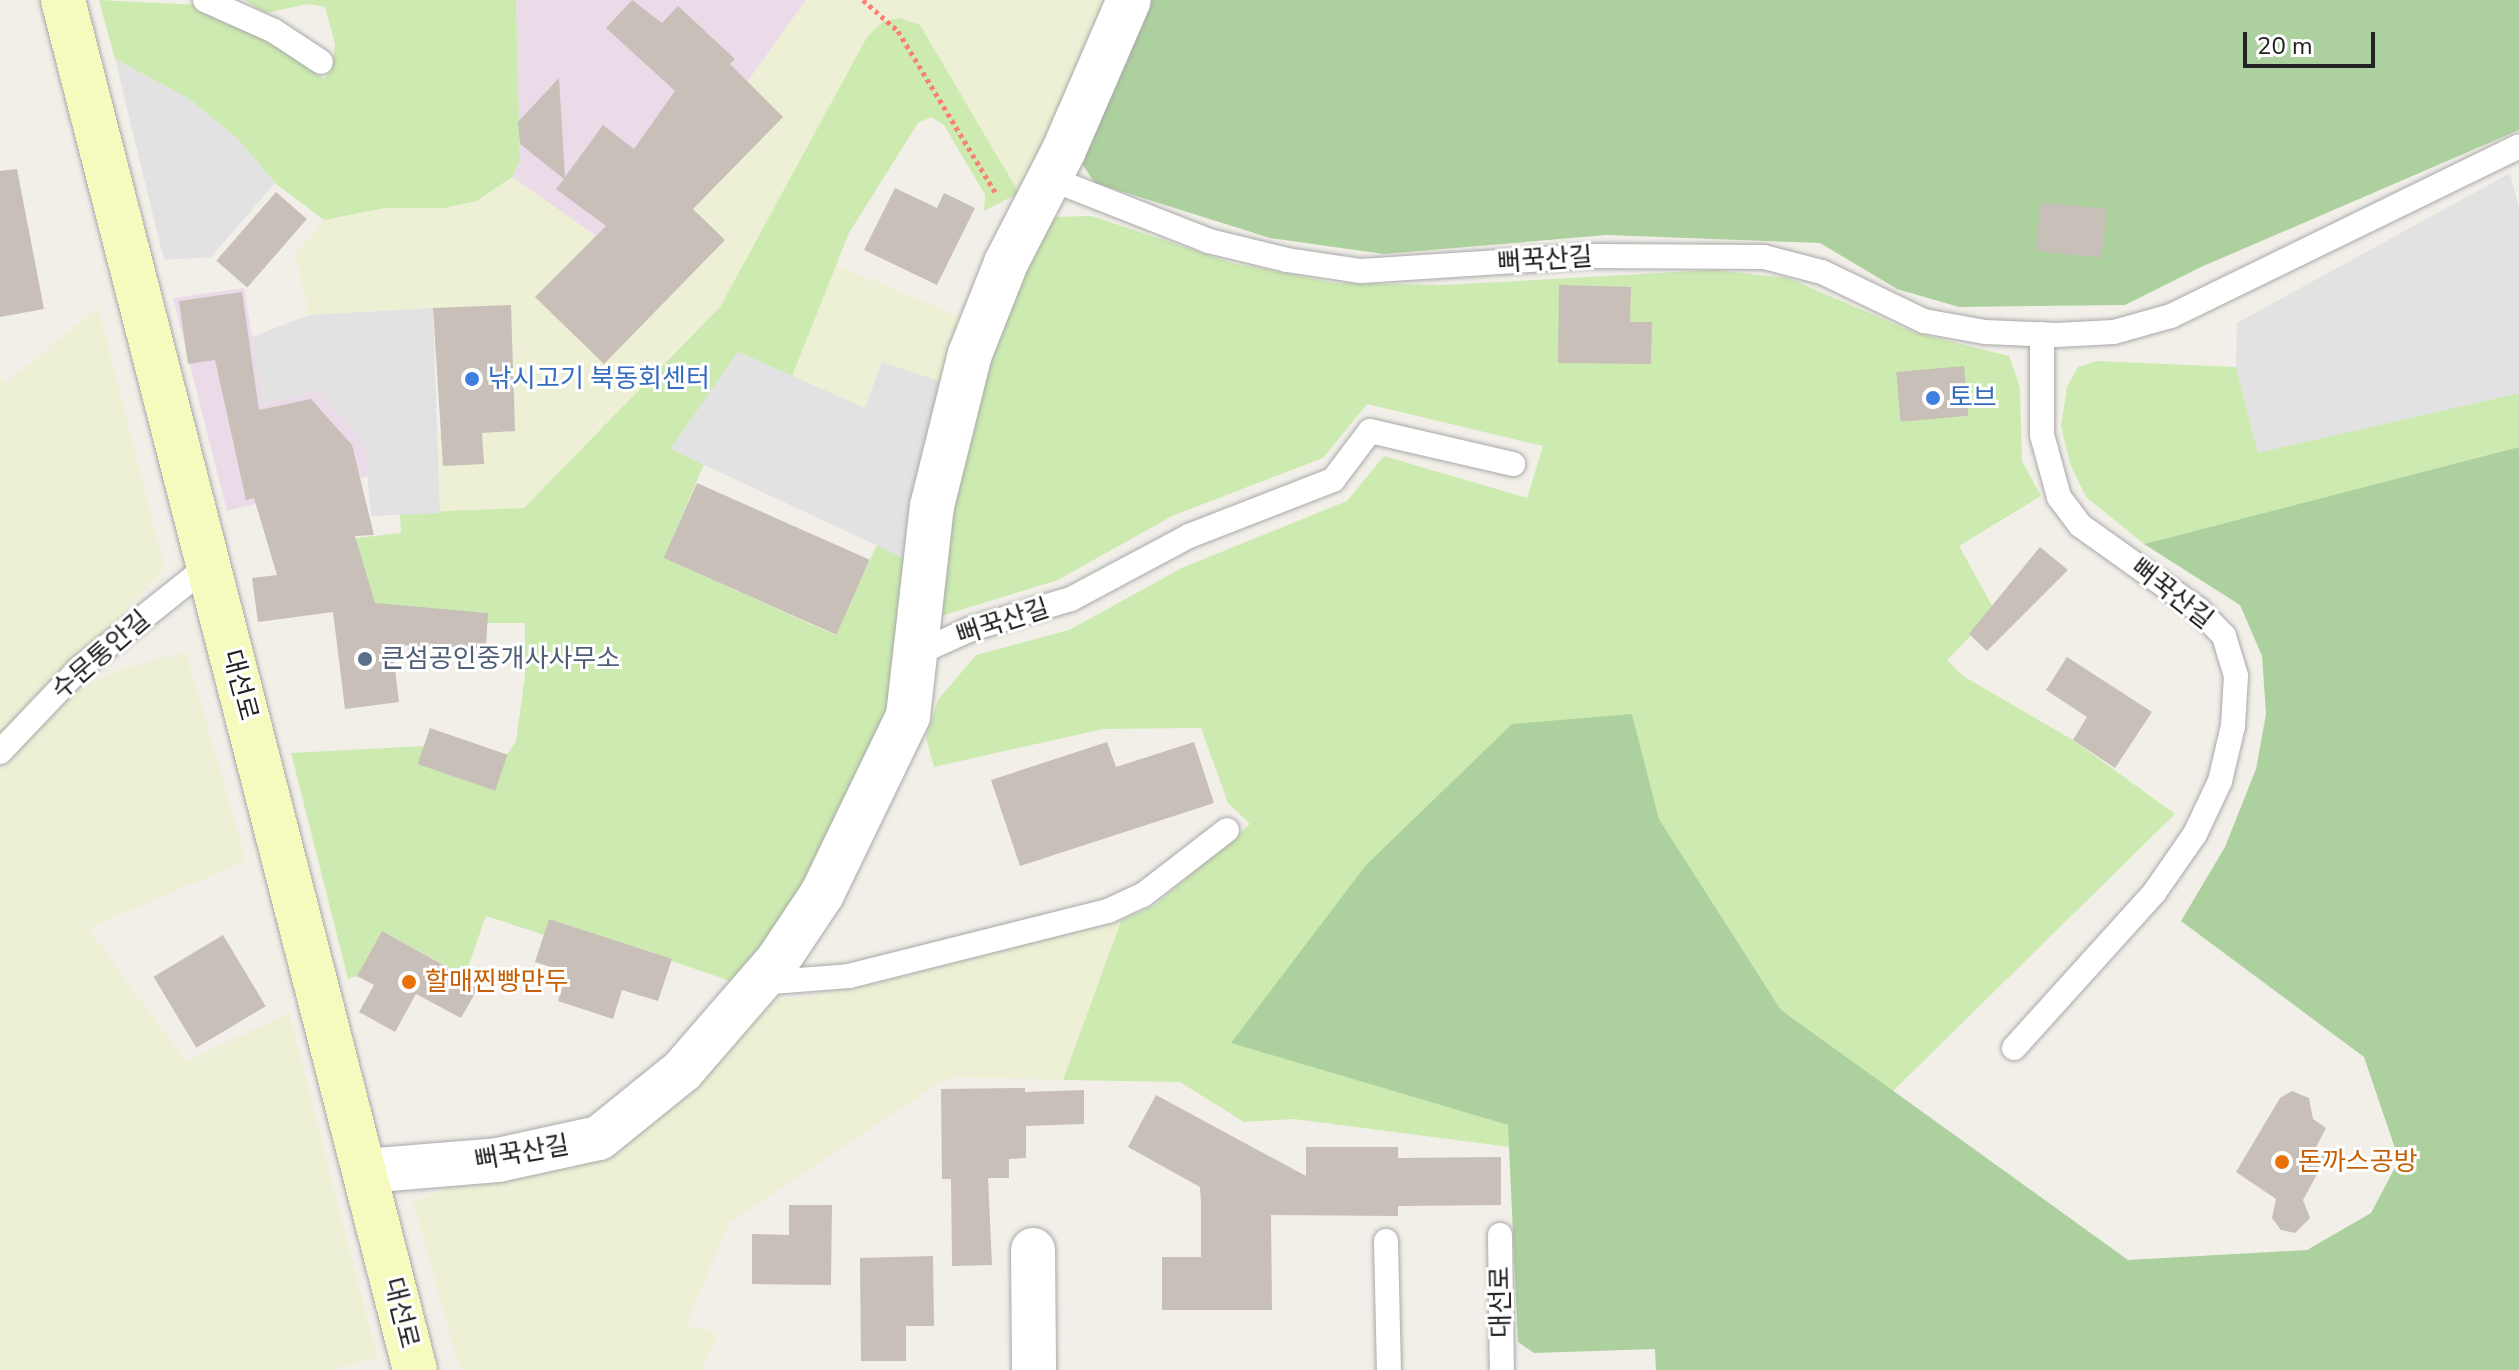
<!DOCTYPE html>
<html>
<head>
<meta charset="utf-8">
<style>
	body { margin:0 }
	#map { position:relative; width:2519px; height:1370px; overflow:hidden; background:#f2efe9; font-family:"Nunito Sans","Noto Sans KR",sans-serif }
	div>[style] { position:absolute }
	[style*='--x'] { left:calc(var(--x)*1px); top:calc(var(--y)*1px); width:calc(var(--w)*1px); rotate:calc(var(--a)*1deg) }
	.industrial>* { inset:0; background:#ebdbe8 }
	.farmland>* { inset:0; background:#eef0d5 }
	.grass>* { inset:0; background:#cdebb0 }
	.forest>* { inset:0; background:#add19e }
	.parking>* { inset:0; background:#e2e2e2 }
	.building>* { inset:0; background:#c7bfb8; transform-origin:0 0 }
	.path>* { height:5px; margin-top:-2.5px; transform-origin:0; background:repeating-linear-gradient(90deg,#fa8072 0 4px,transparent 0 8px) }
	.roads { filter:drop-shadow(0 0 2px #a9a9a9) drop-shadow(0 0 2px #a9a9a9) }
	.lane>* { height:24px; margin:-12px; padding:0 12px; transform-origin:12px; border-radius:12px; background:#fff }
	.street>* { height:44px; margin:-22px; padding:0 22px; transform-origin:22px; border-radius:22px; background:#fff }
	.secondary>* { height:44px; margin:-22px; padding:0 22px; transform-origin:22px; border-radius:22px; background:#f7fabf }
	.dots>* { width:22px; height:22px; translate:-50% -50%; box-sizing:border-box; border:4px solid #fff; border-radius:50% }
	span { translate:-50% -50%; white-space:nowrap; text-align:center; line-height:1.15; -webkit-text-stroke:6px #fff; paint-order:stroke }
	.street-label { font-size:26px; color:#222 }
	.shop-label { font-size:26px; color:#366cbe }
	.left { translate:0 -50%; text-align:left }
	.service-label { font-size:26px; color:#4e5e75 }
	.food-label { font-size:26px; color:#c56008 }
	.scale { position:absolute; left:2243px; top:32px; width:132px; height:36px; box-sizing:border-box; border:4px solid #222; border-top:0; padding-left:10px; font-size:24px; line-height:28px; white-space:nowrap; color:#222; -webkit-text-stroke:6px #fff; paint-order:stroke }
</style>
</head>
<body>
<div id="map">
	<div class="industrial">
		<i style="clip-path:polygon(516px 0,806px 0,748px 81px,596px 236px,512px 177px,520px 161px)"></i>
		<i style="clip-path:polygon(244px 288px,263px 404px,318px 391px,365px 445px,370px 476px,227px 511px,173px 298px)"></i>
	</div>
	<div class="farmland">
		<i style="clip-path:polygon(806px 0,1114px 0,1019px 193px,920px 25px,882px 22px,867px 37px,720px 307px,524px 508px,440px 513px,438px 434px,515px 431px,512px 329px,433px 308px,309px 315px,295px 254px,324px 220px,385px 208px,444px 208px,477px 201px,512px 177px,596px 236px,748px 81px)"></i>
		<i style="clip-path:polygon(836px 265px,963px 318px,947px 384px,866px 409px,792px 376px)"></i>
		<i style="clip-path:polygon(98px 307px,165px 569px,0 740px,0 377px,6px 383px)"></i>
		<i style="clip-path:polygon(186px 652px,246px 861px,88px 928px,186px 1062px,289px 1012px,377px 1357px,335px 1370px,0 1370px,0 769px,79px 690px,119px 669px)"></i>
		<i style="clip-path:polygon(1121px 921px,1063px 1080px,954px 1077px,941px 1082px,730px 1222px,688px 1320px,690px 1327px,718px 1332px,702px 1370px,460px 1370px,413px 1202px,485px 1173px,562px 1161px,761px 1000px,807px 997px)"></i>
	</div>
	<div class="grass">
		<i style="clip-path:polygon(99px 0,198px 5px,269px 39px,324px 79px,332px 70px,335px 44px,325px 7px,308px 4px,265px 13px,245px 0,516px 0,520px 161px,512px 177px,477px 201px,444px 208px,385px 208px,324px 220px,275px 183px,238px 139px,189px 99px,115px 59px)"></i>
		<i style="clip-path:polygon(900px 18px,920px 25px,1019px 193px,984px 211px,985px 195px,944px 125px,931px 117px,918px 123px,849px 233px,792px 376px,738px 352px,671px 449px,704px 464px,664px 558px,835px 635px,877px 545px,908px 560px,897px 702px,820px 864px,742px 985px,549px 919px,544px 935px,486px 916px,465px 976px,382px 931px,357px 976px,348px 979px,291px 753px,424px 746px,507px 755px,516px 741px,525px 676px,525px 623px,487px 623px,487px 613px,368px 604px,356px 538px,401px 533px,400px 513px,524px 508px,720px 307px,867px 37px,882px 22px)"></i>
		<i style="clip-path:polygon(1092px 216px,1232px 263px,1335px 283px,1443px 285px,1713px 270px,1788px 278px,1913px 332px,2009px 356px,2020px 387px,2022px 461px,2041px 496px,1959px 546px,1995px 611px,1947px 660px,1963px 676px,2073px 740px,2175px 814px,1893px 1091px,1781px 1010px,1659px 819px,1632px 714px,1232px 1043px,1508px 1125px,1510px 1147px,1294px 1119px,1244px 1122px,1180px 1082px,1063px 1080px,1121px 921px,1155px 905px,1250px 824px,1228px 803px,1201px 728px,1103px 729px,934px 767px,926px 737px,938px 700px,976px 655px,1069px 630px,1184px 567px,1347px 501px,1384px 456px,1527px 498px,1543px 446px,1367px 404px,1323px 458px,1172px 516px,1058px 580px,938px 617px,946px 511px,982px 357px,1054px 217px)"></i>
		<i style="clip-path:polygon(2097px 361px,2236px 367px,2258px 452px,2519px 393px,2519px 447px,2144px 544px,2086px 497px,2070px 464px,2061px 426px,2067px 387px,2078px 367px)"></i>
	</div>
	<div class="forest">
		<i style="clip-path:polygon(1141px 0,2519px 0,2519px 130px,2201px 267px,2125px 305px,1959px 307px,1897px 289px,1820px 243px,1607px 235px,1384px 254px,1270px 238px,1095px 183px,1082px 164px,1081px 137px)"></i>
		<i style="clip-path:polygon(2519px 447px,2519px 1370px,1656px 1370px,1655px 1349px,1534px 1353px,1518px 1342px,1508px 1125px,1231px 1043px,1366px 865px,1512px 724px,1632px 714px,1659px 819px,1781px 1010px,2128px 1260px,2307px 1250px,2371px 1213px,2399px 1160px,2364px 1057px,2181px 921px,2225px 847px,2256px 769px,2266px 714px,2262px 656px,2240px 605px,2144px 544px)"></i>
	</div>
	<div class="parking">
		<i style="clip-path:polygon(115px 59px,189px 99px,238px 139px,275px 183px,211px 257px,164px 260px)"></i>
		<i style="clip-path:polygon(2510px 173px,2519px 208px,2519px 393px,2258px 453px,2236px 367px,2237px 323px)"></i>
		<i style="clip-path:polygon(433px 308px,440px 513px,371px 516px,365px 444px,318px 391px,263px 404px,252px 337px,309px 315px)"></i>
		<i style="clip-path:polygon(738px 352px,865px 408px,882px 362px,947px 384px,908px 560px,670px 449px)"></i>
	</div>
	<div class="building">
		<i style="clip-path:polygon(632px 0,662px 23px,678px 6px,735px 59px,730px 64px,783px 117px,693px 209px,725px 240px,604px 364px,535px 297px,606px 226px,556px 189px,564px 179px,520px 144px,518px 122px,559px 78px,565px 177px,603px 125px,634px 149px,675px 91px,606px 28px)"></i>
		<i style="clip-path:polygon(17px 169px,44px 309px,0 317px,0 171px)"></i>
		<i style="clip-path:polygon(895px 188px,937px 208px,944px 193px,975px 208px,937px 285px,864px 250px)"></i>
		<i style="left:276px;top:192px;width:41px;height:91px;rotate:41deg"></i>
		<i style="left:2041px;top:202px;width:66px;height:49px;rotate:6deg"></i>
		<i style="clip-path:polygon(1559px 285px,1631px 287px,1630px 322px,1652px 322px,1651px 364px,1558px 363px)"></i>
		<i style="clip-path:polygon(242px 292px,259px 410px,311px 399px,352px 445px,374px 535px,355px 536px,375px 603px,488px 613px,486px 648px,392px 645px,399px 702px,345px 709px,333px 612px,258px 622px,252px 578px,277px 575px,254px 498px,246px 500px,215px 360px,188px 364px,179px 301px)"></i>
		<i style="clip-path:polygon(511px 305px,515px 431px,482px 433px,484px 464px,443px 466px,433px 308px)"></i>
		<i style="left:1964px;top:366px;width:50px;height:68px;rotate:85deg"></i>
		<i style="left:697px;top:483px;width:189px;height:82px;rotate:24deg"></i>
		<i style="clip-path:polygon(2040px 547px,2068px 570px,1987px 651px,1969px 634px)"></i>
		<i style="clip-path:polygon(2067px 657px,2152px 712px,2115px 768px,2073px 740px,2087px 717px,2046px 690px)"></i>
		<i style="left:430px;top:728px;width:82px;height:38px;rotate:19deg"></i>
		<i style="clip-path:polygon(1107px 742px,1116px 767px,1194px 742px,1214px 803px,1020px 866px,991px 780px)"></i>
		<i style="clip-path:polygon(549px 919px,672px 959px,658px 1001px,622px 990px,613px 1019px,558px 1001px,567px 972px,535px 962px)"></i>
		<i style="clip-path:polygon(382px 931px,480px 985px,461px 1018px,416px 994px,395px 1032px,359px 1012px,374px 985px,357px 976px)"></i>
		<i style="left:223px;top:935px;width:83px;height:81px;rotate:59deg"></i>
		<i style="clip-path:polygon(1025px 1088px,1025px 1092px,1084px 1090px,1084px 1124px,1026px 1126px,1026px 1158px,1009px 1159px,1009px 1178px,988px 1178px,992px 1265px,952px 1266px,951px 1179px,942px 1179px,941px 1089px)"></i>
		<i style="clip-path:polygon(2292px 1091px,2309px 1098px,2313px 1119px,2326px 1128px,2316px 1147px,2327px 1156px,2303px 1200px,2310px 1218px,2295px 1233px,2281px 1230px,2272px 1218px,2276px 1199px,2236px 1172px,2280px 1098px)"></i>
		<i style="clip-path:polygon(1156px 1095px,1306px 1176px,1306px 1147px,1398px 1147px,1398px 1158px,1501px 1157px,1501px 1205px,1398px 1206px,1398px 1216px,1271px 1215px,1272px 1310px,1162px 1310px,1162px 1257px,1201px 1257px,1201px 1204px,1200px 1187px,1128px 1147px)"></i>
		<i style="clip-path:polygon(789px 1205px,832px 1205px,831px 1285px,752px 1284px,752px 1234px,789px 1235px)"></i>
		<i style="clip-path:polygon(933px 1256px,934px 1326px,906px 1326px,906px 1361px,861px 1361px,860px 1258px)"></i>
	</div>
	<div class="path">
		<i style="--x:863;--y:0;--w:47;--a:41.5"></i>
		<i style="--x:898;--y:31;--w:188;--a:58.9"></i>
	</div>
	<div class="roads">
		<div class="lane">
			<i style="--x:205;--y:0;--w:76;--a:24.2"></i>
			<i style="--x:274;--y:31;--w:56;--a:33.4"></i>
			<i style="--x:1049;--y:178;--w:172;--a:21.5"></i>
			<i style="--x:1209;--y:241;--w:80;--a:13.7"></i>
			<i style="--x:1287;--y:260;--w:75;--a:8.5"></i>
			<i style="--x:1361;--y:271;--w:231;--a:-3.7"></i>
			<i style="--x:1592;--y:256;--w:172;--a:0.3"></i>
			<i style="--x:1764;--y:257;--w:60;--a:14.5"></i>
			<i style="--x:1822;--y:272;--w:113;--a:25.7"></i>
			<i style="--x:1924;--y:321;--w:62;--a:10.2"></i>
			<i style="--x:1985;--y:332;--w:71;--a:2.4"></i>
			<i style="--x:2056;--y:335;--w:58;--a:-3"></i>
			<i style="--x:2114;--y:332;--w:59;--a:-15.7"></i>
			<i style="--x:2171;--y:316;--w:387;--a:-26"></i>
			<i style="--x:920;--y:652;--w:56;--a:-24.3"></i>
			<i style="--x:971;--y:629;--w:104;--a:-16.7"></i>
			<i style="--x:1071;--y:599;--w:134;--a:-28.1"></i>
			<i style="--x:1189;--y:536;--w:155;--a:-21.3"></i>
			<i style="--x:1333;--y:480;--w:61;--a:-52.9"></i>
			<i style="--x:1370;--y:431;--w:147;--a:13"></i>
			<i style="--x:0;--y:752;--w:116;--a:-46.4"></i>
			<i style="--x:80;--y:668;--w:165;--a:-38.6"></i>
			<i style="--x:759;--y:983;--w:90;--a:-4.4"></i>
			<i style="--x:849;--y:976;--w:267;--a:-14.1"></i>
			<i style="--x:1108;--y:911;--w:38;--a:-25"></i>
			<i style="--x:1143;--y:895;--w:106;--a:-37.7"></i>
			<i style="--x:2014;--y:1048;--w:209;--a:-47.9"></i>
			<i style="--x:2154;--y:893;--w:72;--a:-55.2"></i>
			<i style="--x:2195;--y:834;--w:59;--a:-64.7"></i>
			<i style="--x:2220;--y:781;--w:57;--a:-76.7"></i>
			<i style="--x:2233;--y:726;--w:50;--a:-86.6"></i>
			<i style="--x:2236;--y:676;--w:42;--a:-106.7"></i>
			<i style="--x:2224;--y:636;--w:36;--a:-134"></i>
			<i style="--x:2199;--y:610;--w:146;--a:-144.5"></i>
			<i style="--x:2080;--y:525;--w:35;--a:-127"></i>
			<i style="--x:2059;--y:497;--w:64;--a:-105.3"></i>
			<i style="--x:2042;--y:435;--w:101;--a:-90"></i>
			<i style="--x:1500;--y:1235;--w:135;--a:89.2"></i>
			<i style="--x:1386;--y:1241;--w:129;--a:88.7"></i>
		</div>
		<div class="street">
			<i style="--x:365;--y:1171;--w:133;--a:-4.7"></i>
			<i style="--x:498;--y:1160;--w:103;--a:-12.3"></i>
			<i style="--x:599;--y:1138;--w:107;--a:-38.9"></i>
			<i style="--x:682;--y:1071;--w:147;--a:-49.1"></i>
			<i style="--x:778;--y:960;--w:79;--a:-56.3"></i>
			<i style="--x:822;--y:894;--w:198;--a:-64.2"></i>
			<i style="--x:908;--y:716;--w:211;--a:-83.5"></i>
			<i style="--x:932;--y:506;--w:157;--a:-76"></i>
			<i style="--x:970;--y:354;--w:98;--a:-68.4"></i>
			<i style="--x:1006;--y:263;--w:127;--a:-62.8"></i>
			<i style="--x:1064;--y:150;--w:163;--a:-66.6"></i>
			<i style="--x:1033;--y:1250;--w:120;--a:89.5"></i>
		</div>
		<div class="secondary">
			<i style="--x:63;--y:0;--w:1414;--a:75.59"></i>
		</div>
	</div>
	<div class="dots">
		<i style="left:472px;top:379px;background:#3f7fe0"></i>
		<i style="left:1933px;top:398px;background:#3f7fe0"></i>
		<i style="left:365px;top:659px;background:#5c6f8a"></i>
		<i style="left:409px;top:982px;background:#e8710a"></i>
		<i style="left:2282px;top:1162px;background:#e8710a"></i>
	</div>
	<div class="street-label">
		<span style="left:1545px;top:260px;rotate:-4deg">뻐꾹산길</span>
		<span style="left:2172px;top:594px;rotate:38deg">뻐꾹산길</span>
		<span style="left:1003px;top:622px;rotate:-18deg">뻐꾹산길</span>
		<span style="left:101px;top:655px;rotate:-41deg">수문통안길</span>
		<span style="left:240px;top:685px;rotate:75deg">대선로</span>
		<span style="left:522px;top:1153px;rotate:-10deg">뻐꾹산길</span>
		<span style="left:1501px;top:1302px;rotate:-91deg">대선로</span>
		<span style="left:401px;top:1313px;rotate:76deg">대선로</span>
	</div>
	<div class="shop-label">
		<span class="left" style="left:488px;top:379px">낚시고기 북동회센터</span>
		<span class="left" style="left:1949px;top:398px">토브</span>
	</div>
	<div class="service-label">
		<span class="left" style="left:381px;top:659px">큰섬공인중개사사무소</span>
	</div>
	<div class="food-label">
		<span class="left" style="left:425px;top:982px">할매찐빵만두</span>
		<span class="left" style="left:2298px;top:1162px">돈까스공방</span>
	</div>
	<div class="scale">20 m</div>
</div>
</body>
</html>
